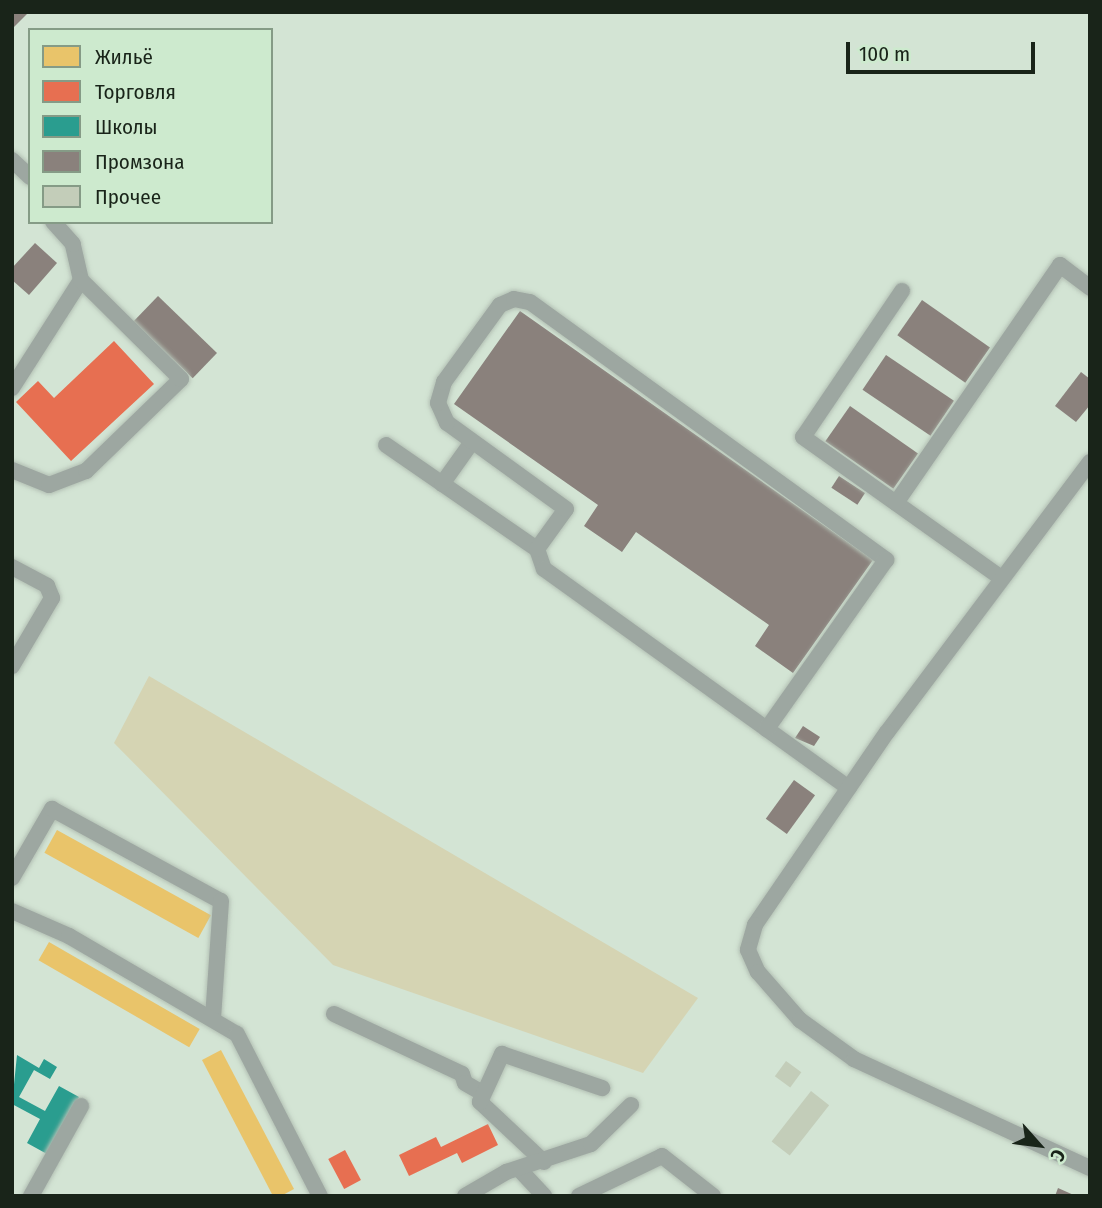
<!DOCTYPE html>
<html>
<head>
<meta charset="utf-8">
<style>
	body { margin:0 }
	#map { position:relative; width:1102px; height:1208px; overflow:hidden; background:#d3e4d4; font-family:"Fira Sans Condensed",sans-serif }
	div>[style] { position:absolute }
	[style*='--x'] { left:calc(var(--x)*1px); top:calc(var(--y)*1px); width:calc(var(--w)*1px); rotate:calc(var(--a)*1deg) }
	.green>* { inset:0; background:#d5d4b3 }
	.homes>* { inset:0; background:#e9c46a; transform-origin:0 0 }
	.shops>* { inset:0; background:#e76f51; transform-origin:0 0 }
	.schools>* { inset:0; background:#2a9d8f }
	.industry>* { inset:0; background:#8a817c; transform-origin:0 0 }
	.building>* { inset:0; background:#c3cdb9; transform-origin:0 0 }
	.roads { filter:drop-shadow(0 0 2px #b3c0b4) drop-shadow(0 0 2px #b3c0b4) }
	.minor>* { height:16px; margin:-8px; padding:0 8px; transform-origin:8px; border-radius:8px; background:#9da7a1 }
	span { translate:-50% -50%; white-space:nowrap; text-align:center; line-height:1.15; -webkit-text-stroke:7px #cdeace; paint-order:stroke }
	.frame { position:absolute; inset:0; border:14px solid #192419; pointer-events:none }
	.legend { position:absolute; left:28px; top:28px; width:245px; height:196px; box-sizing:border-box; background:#cdeace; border:2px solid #859b86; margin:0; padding:9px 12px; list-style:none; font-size:21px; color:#192419 }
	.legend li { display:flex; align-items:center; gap:14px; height:35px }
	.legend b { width:35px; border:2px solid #859b86 }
	.north { position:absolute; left:1004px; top:1110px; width:70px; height:70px; -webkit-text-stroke:5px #cdeace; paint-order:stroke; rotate:118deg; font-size:19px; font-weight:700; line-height:28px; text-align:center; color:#192419 }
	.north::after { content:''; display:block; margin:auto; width:24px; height:32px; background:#192419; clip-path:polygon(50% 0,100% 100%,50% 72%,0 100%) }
	.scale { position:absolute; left:846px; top:42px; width:189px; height:32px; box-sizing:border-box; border:4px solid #192419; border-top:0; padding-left:9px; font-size:21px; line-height:24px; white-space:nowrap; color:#192419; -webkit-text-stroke:5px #cdeace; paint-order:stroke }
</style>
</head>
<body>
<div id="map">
	<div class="green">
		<i style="clip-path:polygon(149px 676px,698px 998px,643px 1073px,333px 965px,114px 743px)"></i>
	</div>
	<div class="homes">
		<i style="left:57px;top:830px;width:176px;height:26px;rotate:29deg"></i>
		<i style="left:49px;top:942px;width:174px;height:21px;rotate:30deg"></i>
		<i style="clip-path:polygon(221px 1050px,294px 1189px,281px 1196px,273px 1196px,202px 1060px)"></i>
	</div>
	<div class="shops">
		<i style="clip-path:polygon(114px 341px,154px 384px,71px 461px,16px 402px,38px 381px,54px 398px)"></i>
		<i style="clip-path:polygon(488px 1124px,498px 1145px,462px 1163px,457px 1153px,409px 1176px,399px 1155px,436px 1137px,441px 1147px)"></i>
		<i style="left:345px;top:1150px;width:34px;height:19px;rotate:62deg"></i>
	</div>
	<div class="schools">
		<i style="clip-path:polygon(17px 1055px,39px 1068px,44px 1059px,57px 1067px,50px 1079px,34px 1070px,19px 1097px,45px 1111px,59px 1086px,79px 1097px,47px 1154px,27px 1143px,40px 1119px,12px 1104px)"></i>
	</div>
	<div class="industry">
		<i style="clip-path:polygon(12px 12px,29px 12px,12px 29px)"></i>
		<i style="clip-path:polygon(35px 243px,57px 263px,29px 295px,12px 280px,12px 268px)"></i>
		<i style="left:158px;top:296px;width:82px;height:35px;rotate:44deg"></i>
		<i style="left:922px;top:300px;width:83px;height:43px;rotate:35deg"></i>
		<i style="clip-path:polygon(520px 311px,873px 560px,793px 673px,755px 646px,769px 625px,636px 532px,622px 552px,584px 526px,598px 505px,454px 404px)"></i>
		<i style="left:886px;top:355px;width:82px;height:42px;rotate:34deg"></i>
		<i style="clip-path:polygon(1081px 372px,1090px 379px,1090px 405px,1076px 422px,1055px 406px)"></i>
		<i style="left:850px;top:406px;width:83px;height:43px;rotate:35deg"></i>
		<i style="left:839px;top:476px;width:31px;height:14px;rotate:33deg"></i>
		<i style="clip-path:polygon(803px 726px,820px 737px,814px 746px,795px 738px)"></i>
		<i style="left:794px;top:780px;width:26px;height:48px;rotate:36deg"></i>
		<i style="clip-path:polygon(1058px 1188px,1076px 1196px,1055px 1196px)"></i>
	</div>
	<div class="building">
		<i style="left:786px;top:1061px;width:19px;height:19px;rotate:36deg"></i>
		<i style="left:811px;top:1091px;width:23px;height:64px;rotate:38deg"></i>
	</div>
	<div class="roads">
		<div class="minor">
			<i style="--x:12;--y:160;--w:25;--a:43"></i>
			<i style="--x:902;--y:291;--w:176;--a:124.1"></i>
			<i style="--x:803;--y:437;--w:242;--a:35.4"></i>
			<i style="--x:12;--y:388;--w:128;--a:-57.4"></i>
			<i style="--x:81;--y:280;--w:37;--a:-103"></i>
			<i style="--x:73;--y:244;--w:30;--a:-132"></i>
			<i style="--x:386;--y:445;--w:183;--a:34.6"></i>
			<i style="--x:537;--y:549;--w:21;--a:71"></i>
			<i style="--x:544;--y:569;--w:375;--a:35.7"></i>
			<i style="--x:1090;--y:462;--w:338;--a:126.9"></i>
			<i style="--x:887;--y:732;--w:234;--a:124.4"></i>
			<i style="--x:755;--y:925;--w:26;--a:106"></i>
			<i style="--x:748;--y:950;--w:24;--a:66"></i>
			<i style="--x:758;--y:972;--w:64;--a:48.8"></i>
			<i style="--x:800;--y:1020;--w:67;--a:35.8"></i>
			<i style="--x:854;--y:1059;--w:260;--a:24.8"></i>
			<i style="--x:12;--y:470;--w:40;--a:22"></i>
			<i style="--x:49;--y:485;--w:40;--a:-21"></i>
			<i style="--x:86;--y:471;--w:132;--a:-44.1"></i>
			<i style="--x:181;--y:379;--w:141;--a:-135.3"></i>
			<i style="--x:442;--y:484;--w:52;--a:-54.5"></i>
			<i style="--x:896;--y:503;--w:289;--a:-55.4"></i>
			<i style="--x:1060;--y:265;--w:38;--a:37"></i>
			<i style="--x:537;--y:549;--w:49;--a:-54.1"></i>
			<i style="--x:566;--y:509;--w:147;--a:-144.1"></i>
			<i style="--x:447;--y:423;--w:22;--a:-114"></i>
			<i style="--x:438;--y:403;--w:22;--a:-74"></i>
			<i style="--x:444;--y:382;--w:95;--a:-54"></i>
			<i style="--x:500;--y:305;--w:15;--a:-23"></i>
			<i style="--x:514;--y:299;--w:16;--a:11"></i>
			<i style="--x:530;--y:302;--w:440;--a:35.9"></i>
			<i style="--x:886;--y:560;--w:207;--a:125.2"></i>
			<i style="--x:12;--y:567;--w:40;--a:28"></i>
			<i style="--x:47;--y:586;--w:13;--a:67"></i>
			<i style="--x:52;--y:598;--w:79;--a:120.5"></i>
			<i style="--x:12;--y:878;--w:80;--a:-59.9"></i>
			<i style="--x:52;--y:809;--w:192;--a:28.6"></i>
			<i style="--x:221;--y:901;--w:116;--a:93.9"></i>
			<i style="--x:12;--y:911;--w:62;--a:23.7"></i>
			<i style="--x:69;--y:936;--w:194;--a:30.3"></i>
			<i style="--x:237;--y:1034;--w:182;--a:62.9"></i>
			<i style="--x:334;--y:1014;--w:141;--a:25.1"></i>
			<i style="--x:462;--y:1074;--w:9;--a:72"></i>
			<i style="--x:465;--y:1083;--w:20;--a:30"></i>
			<i style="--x:544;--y:1162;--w:88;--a:-136.8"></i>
			<i style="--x:480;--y:1102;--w:53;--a:-65.4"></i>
			<i style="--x:502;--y:1054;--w:106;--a:18.8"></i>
			<i style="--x:519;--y:1169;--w:37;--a:47"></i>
			<i style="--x:31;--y:1196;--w:103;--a:-60.9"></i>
			<i style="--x:465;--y:1196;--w:48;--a:-30.3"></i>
			<i style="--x:506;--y:1172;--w:89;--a:-18.2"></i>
			<i style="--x:591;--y:1144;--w:56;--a:-44.3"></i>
			<i style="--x:579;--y:1196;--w:92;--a:-25.7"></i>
			<i style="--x:662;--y:1156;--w:65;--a:38.1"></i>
		</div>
	</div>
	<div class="frame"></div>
	<ul class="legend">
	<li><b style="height:19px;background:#e9c46a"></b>Жильё</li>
	<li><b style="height:19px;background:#e76f51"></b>Торговля</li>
	<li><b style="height:19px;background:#2a9d8f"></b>Школы</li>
	<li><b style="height:19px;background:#8a817c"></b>Промзона</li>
	<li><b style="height:19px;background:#c3cdb9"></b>Прочее</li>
	</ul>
	<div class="north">С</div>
	<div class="scale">100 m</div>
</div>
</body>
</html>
